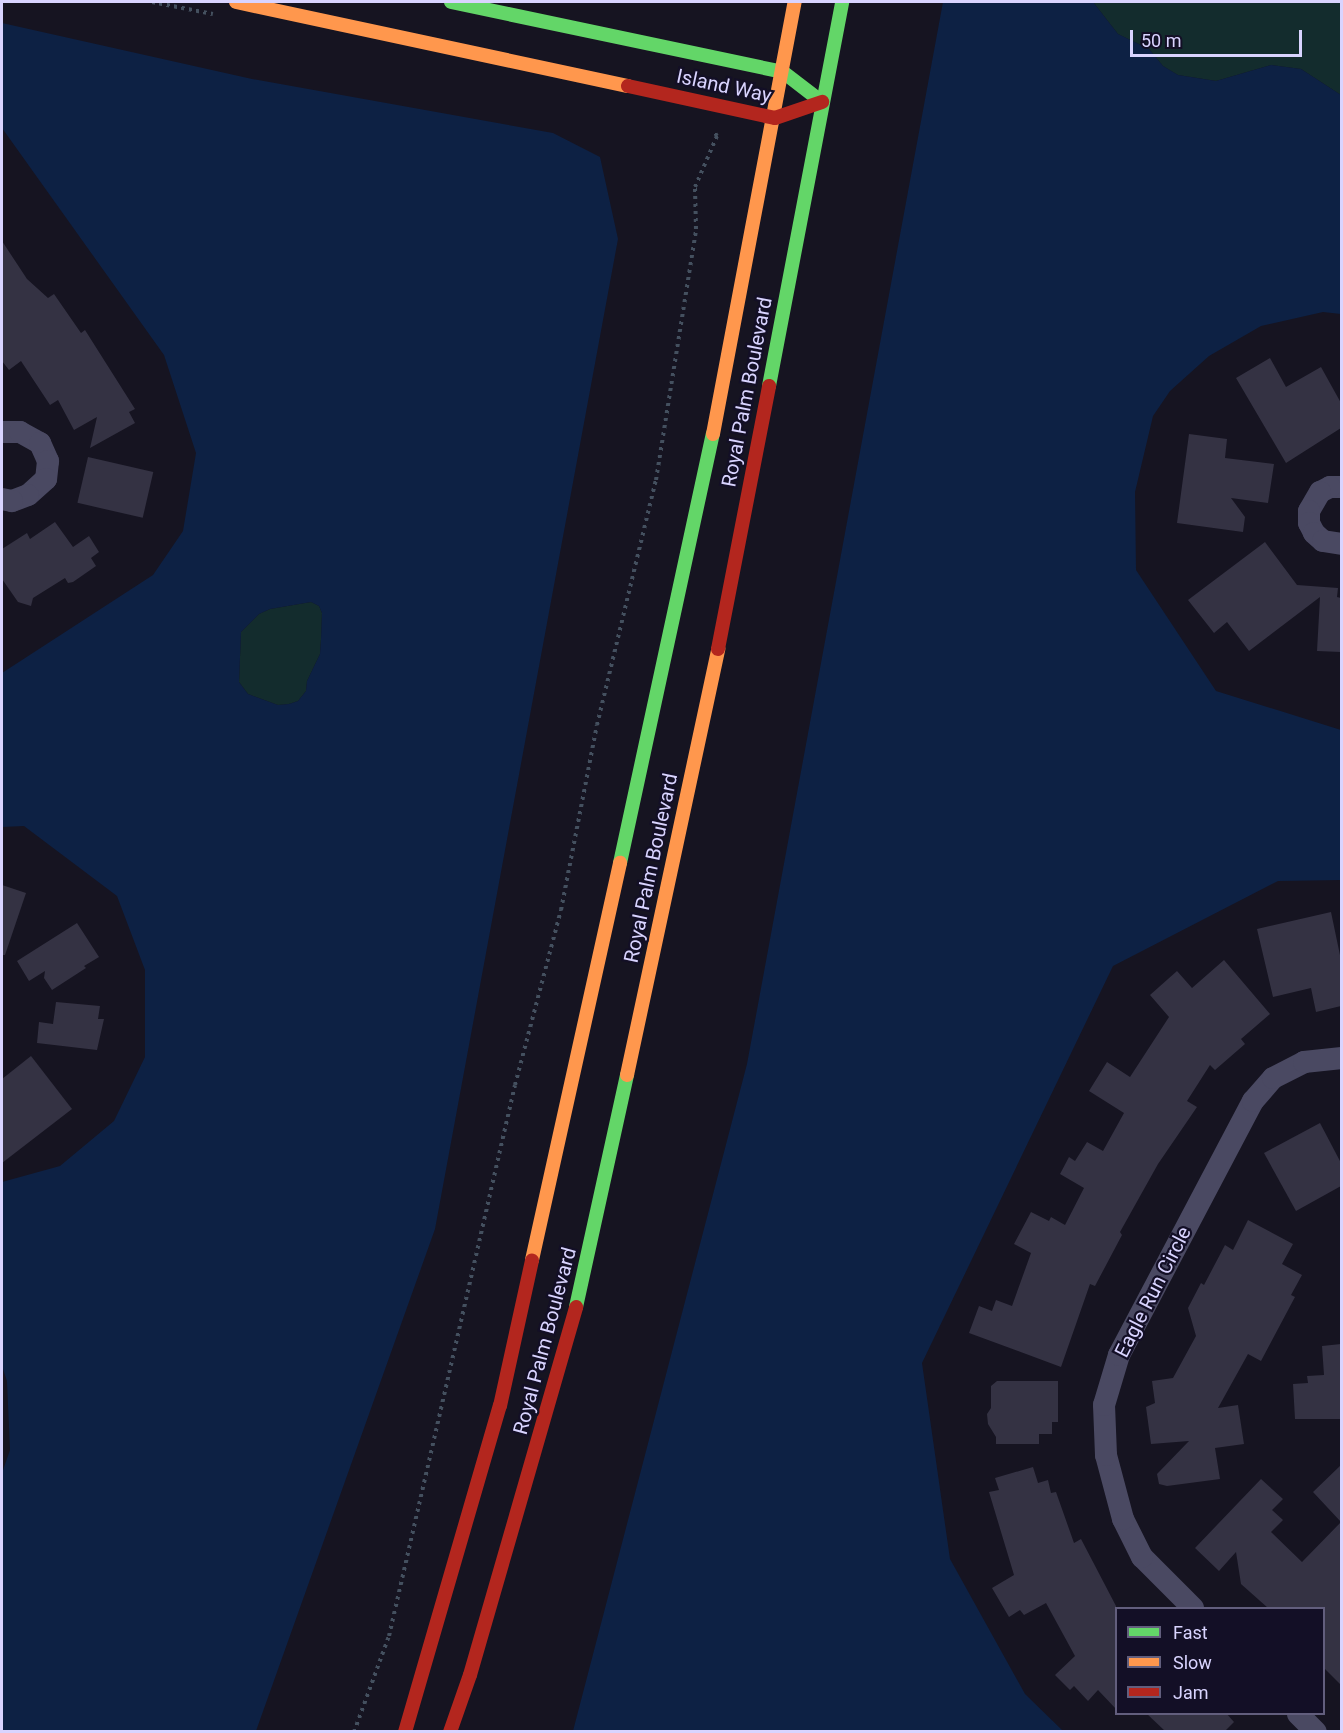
<!DOCTYPE html>
<html>
<head>
<meta charset="utf-8">
<style>
	body { margin:0 }
	#map { position:relative; width:1343px; height:1733px; overflow:hidden; background:#161421; font-family:Roboto,sans-serif }
	div>[style] { position:absolute }
	[style*='--x'] { left:calc(var(--x)*1px); top:calc(var(--y)*1px); width:calc(var(--w)*1px); rotate:calc(var(--a)*1deg) }
	.green>* { inset:0; background:#132c2d }
	.water>* { inset:0; background:#0d2144 }
	.building>* { inset:0; background:#343243; transform-origin:0 0 }
	.path>* { height:4px; margin-top:-2px; transform-origin:0; background:repeating-linear-gradient(90deg,#44505f 0 3px,transparent 0 7.5px) }
	.street>* { height:22px; margin:-11px; padding:0 11px; transform-origin:11px; border-radius:11px; background:#4a4962 }
	.fast>* { height:14px; margin:-7px; padding:0 7px; transform-origin:7px; border-radius:7px; background:#63d668 }
	.slow>* { height:14px; margin:-7px; padding:0 7px; transform-origin:7px; border-radius:7px; background:#ff974d }
	.jam>* { height:14px; margin:-7px; padding:0 7px; transform-origin:7px; border-radius:7px; background:#b3261e }
	span { translate:-50% -50%; white-space:nowrap; text-align:center; line-height:1.15; -webkit-text-stroke:4.5px #130f26; paint-order:stroke }
	.street-label { font-size:20px; color:#d9d4ff }
	.frame { position:absolute; inset:0; border:3px solid #d9d4ff; pointer-events:none }
	.legend { position:absolute; left:1115px; top:1607px; width:210px; height:108px; box-sizing:border-box; background:#130f26; border:2px solid #625e7d; margin:0; padding:8px 10px; list-style:none; font-size:18px; color:#d9d4ff }
	.legend li { display:flex; align-items:center; gap:12px; height:30px }
	.legend b { width:30px; border:2px solid #625e7d }
	.scale { position:absolute; left:1130px; top:30px; width:172px; height:27px; box-sizing:border-box; border:3px solid #d9d4ff; border-top:0; padding-left:8px; font-size:18px; line-height:21px; white-space:nowrap; color:#d9d4ff; -webkit-text-stroke:4px #130f26; paint-order:stroke }
</style>
</head>
<body>
<div id="map">
	<div class="green">
		<i style="clip-path:polygon(1093px 2px,1341px 2px,1341px 95px,1301px 69px,1271px 65px,1216px 81px,1178px 75px,1163px 66px,1149px 49px,1118px 34px)"></i>
		<i style="clip-path:polygon(311px 602px,319px 606px,322px 613px,321px 640px,320px 654px,307px 681px,306px 691px,298px 701px,289px 704px,278px 705px,248px 694px,239px 682px,241px 632px,259px 614px,270px 609px)"></i>
	</div>
	<div class="water">
		<i style="clip-path:polygon(943px 2px,1093px 2px,1118px 34px,1149px 49px,1163px 66px,1178px 75px,1216px 81px,1271px 65px,1301px 69px,1341px 95px,1341px 314px,1323px 312px,1261px 326px,1209px 356px,1170px 391px,1153px 416px,1135px 492px,1136px 570px,1216px 691px,1341px 730px,1341px 880px,1278px 881px,1113px 966px,922px 1363px,950px 1559px,1025px 1694px,1063px 1731px,573px 1731px,747px 1064px)"></i>
		<i style="clip-path:polygon(evenodd,2px 23px,252px 79px,553px 133px,600px 157px,618px 239px,435px 1229px,256px 1731px,2px 1731px,2px 1473px,10px 1450px,7px 1381px,2px 1366px,2px 1182px,60px 1166px,114px 1121px,145px 1057px,145px 970px,117px 896px,24px 826px,2px 827px,2px 673px,153px 575px,183px 531px,196px 453px,164px 355px,2px 128px,2px 23px,311px 602px,319px 606px,322px 613px,321px 640px,320px 654px,307px 681px,306px 691px,298px 701px,289px 704px,278px 705px,248px 694px,239px 682px,241px 632px,259px 614px,270px 609px,311px 602px)"></i>
	</div>
	<div class="building">
		<i style="clip-path:polygon(2px 241px,27px 279px,48px 298px,54px 294px,81px 333px,85px 330px,135px 409px,129px 412px,135px 423px,90px 448px,97px 417px,74px 430px,58px 400px,50px 405px,21px 361px,9px 370px,2px 361px)"></i>
		<i style="clip-path:polygon(1270px 358px,1286px 387px,1321px 367px,1341px 403px,1341px 428px,1286px 463px,1236px 378px)"></i>
		<i style="clip-path:polygon(1189px 434px,1227px 439px,1225px 458px,1274px 464px,1268px 503px,1231px 498px,1245px 517px,1243px 532px,1177px 523px)"></i>
		<i style="left:88px;top:457px;width:67px;height:47px;rotate:13deg"></i>
		<i style="clip-path:polygon(55px 522px,73px 547px,89px 536px,99px 552px,91px 558px,96px 566px,73px 582px,68px 583px,65px 578px,33px 598px,31px 606px,18px 602px,2px 579px,2px 549px,27px 533px,30px 539px)"></i>
		<i style="clip-path:polygon(1265px 542px,1297px 585px,1338px 588px,1337px 597px,1341px 598px,1341px 652px,1317px 651px,1320px 597px,1249px 651px,1227px 622px,1214px 633px,1188px 600px)"></i>
		<i style="clip-path:polygon(2px 885px,26px 893px,5px 955px,2px 955px)"></i>
		<i style="clip-path:polygon(1331px 912px,1341px 960px,1341px 1006px,1316px 1012px,1311px 988px,1273px 997px,1257px 929px)"></i>
		<i style="clip-path:polygon(77px 923px,99px 957px,84px 966px,86px 968px,52px 990px,44px 978px,45px 971px,29px 981px,17px 961px)"></i>
		<i style="clip-path:polygon(1224px 960px,1270px 1014px,1241px 1039px,1245px 1044px,1215px 1070px,1210px 1065px,1187px 1101px,1197px 1107px,1158px 1164px,1120px 1232px,1122px 1235px,1095px 1286px,1090px 1284px,1061px 1367px,969px 1333px,979px 1306px,992px 1311px,996px 1300px,1012px 1306px,1031px 1253px,1014px 1244px,1031px 1212px,1049px 1221px,1051px 1217px,1065px 1225px,1084px 1188px,1060px 1174px,1069px 1157px,1075px 1161px,1087px 1142px,1103px 1151px,1124px 1113px,1089px 1091px,1107px 1062px,1130px 1077px,1169px 1017px,1150px 995px,1177px 971px,1192px 988px)"></i>
		<i style="clip-path:polygon(56px 1002px,100px 1006px,98px 1019px,104px 1019px,97px 1050px,37px 1043px,39px 1022px,53px 1024px)"></i>
		<i style="clip-path:polygon(31px 1056px,72px 1109px,2px 1163px,2px 1079px)"></i>
		<i style="clip-path:polygon(1320px 1123px,1341px 1163px,1341px 1186px,1296px 1211px,1264px 1153px)"></i>
		<i style="clip-path:polygon(1248px 1220px,1293px 1244px,1282px 1264px,1302px 1275px,1291px 1295px,1295px 1297px,1261px 1361px,1248px 1354px,1218px 1408px,1238px 1405px,1244px 1444px,1215px 1448px,1220px 1479px,1167px 1486px,1159px 1484px,1157px 1474px,1189px 1441px,1151px 1444px,1146px 1407px,1155px 1403px,1152px 1381px,1173px 1378px,1196px 1336px,1188px 1308px,1201px 1283px,1204px 1285px,1225px 1245px,1233px 1250px)"></i>
		<i style="clip-path:polygon(1341px 1344px,1341px 1419px,1295px 1419px,1293px 1384px,1308px 1383px,1307px 1376px,1324px 1375px,1322px 1346px)"></i>
		<i style="clip-path:polygon(997px 1381px,1058px 1381px,1058px 1422px,1052px 1422px,1052px 1434px,1039px 1434px,1039px 1444px,996px 1444px,996px 1437px,988px 1424px,987px 1414px,991px 1408px,991px 1386px)"></i>
		<i style="clip-path:polygon(1341px 1465px,1341px 1685px,1323px 1667px,1323px 1608px,1268px 1608px,1241px 1584px,1236px 1552px,1219px 1571px,1195px 1548px,1261px 1479px,1283px 1499px,1272px 1510px,1283px 1520px,1271px 1532px,1302px 1562px,1341px 1522px,1313px 1492px)"></i>
		<i style="clip-path:polygon(1033px 1467px,1038px 1483px,1048px 1480px,1051px 1493px,1056px 1492px,1074px 1543px,1081px 1539px,1116px 1606px,1116px 1709px,1098px 1690px,1088px 1701px,1074px 1686px,1070px 1690px,1055px 1675px,1075px 1656px,1046px 1603px,1024px 1615px,1020px 1610px,1009px 1617px,992px 1588px,1014px 1575px,989px 1492px,999px 1490px,995px 1478px)"></i>
		<i style="clip-path:polygon(1146px 1713px,1226px 1713px,1234px 1722px,1225px 1731px,1165px 1731px)"></i>
	</div>
	<div class="path">
		<i style="--x:152;--y:2;--w:62;--a:11.1"></i>
		<i style="--x:354;--y:1732;--w:102;--a:-70"></i>
		<i style="--x:389;--y:1636;--w:565;--a:-77.12"></i>
		<i style="--x:515;--y:1085;--w:181;--a:-75.3"></i>
		<i style="--x:561;--y:910;--w:188;--a:-79"></i>
		<i style="--x:597;--y:725;--w:252;--a:-76.5"></i>
		<i style="--x:656;--y:480;--w:254;--a:-80.9"></i>
		<i style="--x:696;--y:229;--w:42;--a:-91.4"></i>
		<i style="--x:695;--y:187;--w:56;--a:-66.7"></i>
		<i style="--x:717;--y:136;--w:4;--a:-124"></i>
	</div>
	<div class="street">
		<i style="--x:2;--y:432;--w:18;--a:0"></i>
		<i style="--x:20;--y:432;--w:23;--a:29"></i>
		<i style="--x:40;--y:443;--w:20;--a:66"></i>
		<i style="--x:48;--y:461;--w:18;--a:96"></i>
		<i style="--x:46;--y:479;--w:24;--a:138"></i>
		<i style="--x:28;--y:495;--w:17;--a:159"></i>
		<i style="--x:12;--y:501;--w:10;--a:-169"></i>
		<i style="--x:1342;--y:487;--w:12;--a:180"></i>
		<i style="--x:1330;--y:487;--w:11;--a:153"></i>
		<i style="--x:1320;--y:492;--w:22;--a:120"></i>
		<i style="--x:1309;--y:511;--w:12;--a:90"></i>
		<i style="--x:1309;--y:523;--w:11;--a:63"></i>
		<i style="--x:1314;--y:533;--w:12;--a:42"></i>
		<i style="--x:1323;--y:541;--w:19;--a:9"></i>
		<i style="--x:1193;--y:1608;--w:72;--a:-135"></i>
		<i style="--x:1142;--y:1557;--w:42;--a:-116.6"></i>
		<i style="--x:1123;--y:1519;--w:66;--a:-104.9"></i>
		<i style="--x:1106;--y:1455;--w:50;--a:-92.3"></i>
		<i style="--x:1104;--y:1405;--w:52;--a:-73.3"></i>
		<i style="--x:1119;--y:1355;--w:287;--a:-62.2"></i>
		<i style="--x:1253;--y:1101;--w:30;--a:-49"></i>
		<i style="--x:1273;--y:1078;--w:35;--a:-27"></i>
		<i style="--x:1304;--y:1062;--w:38;--a:-6"></i>
		<i style="--x:1298;--y:1714;--w:25;--a:45"></i>
	</div>
	<div class="fast">
		<i style="--x:451;--y:2;--w:339;--a:11.9"></i>
		<i style="--x:783;--y:72;--w:49;--a:37.6"></i>
		<i style="--x:769;--y:386;--w:391;--a:-79.2"></i>
		<i style="--x:620;--y:863;--w:439;--a:-77.8"></i>
		<i style="--x:576;--y:1307;--w:238;--a:-77.6"></i>
	</div>
	<div class="slow">
		<i style="--x:236;--y:2;--w:401;--a:12.1"></i>
		<i style="--x:713;--y:434;--w:440;--a:-79.3"></i>
		<i style="--x:627;--y:1075;--w:436;--a:-77.9"></i>
		<i style="--x:532;--y:1260;--w:407;--a:-77.5"></i>
	</div>
	<div class="jam">
		<i style="--x:628;--y:86;--w:150;--a:12.3"></i>
		<i style="--x:775;--y:118;--w:50;--a:-18.8"></i>
		<i style="--x:718;--y:649;--w:268;--a:-79"></i>
		<i style="--x:405;--y:1732;--w:340;--a:-73.8"></i>
		<i style="--x:500;--y:1406;--w:149;--a:-77.6"></i>
		<i style="--x:450;--y:1732;--w:60;--a:-70.7"></i>
		<i style="--x:470;--y:1675;--w:383;--a:-73.9"></i>
	</div>
	<div class="street-label">
		<span style="left:724px;top:86px;rotate:12deg">Island Way</span>
		<span style="left:747px;top:392px;rotate:-79deg">Royal Palm Boulevard</span>
		<span style="left:651px;top:868px;rotate:-78deg">Royal Palm Boulevard</span>
		<span style="left:1153px;top:1292px;rotate:-63deg">Eagle Run Circle</span>
		<span style="left:545px;top:1341px;rotate:-75deg">Royal Palm Boulevard</span>
	</div>
	<div class="frame"></div>
	<ul class="legend">
	<li><b style="height:8px;background:#63d668"></b>Fast</li>
	<li><b style="height:8px;background:#ff974d"></b>Slow</li>
	<li><b style="height:8px;background:#b3261e"></b>Jam</li>
	</ul>
	<div class="scale">50 m</div>
</div>
</body>
</html>
